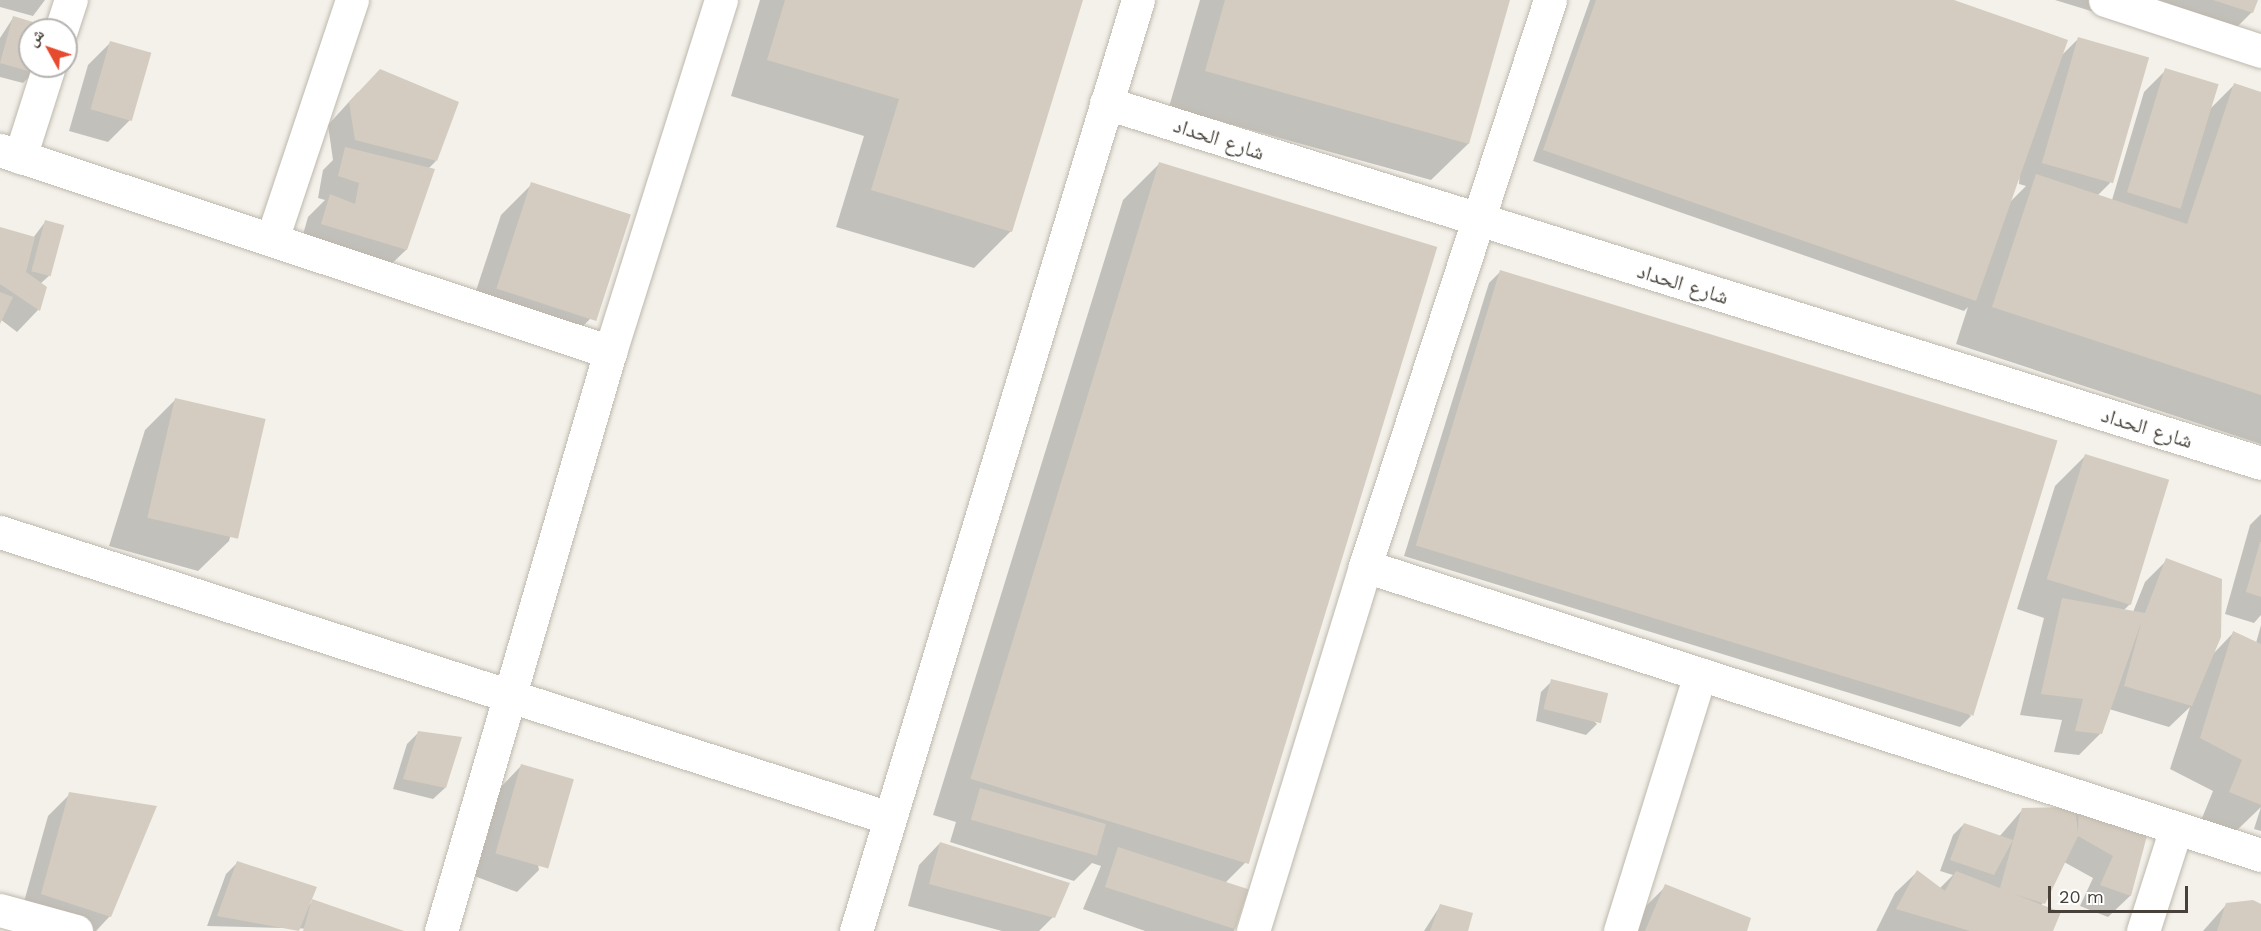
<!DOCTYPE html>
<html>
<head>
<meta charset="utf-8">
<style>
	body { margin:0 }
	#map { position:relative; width:2261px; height:931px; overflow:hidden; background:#f3f1ea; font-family:"Work Sans","Noto Naskh Arabic",sans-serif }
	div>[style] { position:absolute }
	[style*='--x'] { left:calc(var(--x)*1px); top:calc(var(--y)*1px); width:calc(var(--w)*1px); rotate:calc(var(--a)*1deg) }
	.shadow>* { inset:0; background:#0003 }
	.building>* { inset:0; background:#d4ccc0; transform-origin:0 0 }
	.roads { filter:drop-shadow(0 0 2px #beb8ad) drop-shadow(0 0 2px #beb8ad) }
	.minor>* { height:33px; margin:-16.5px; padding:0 16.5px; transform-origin:16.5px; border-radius:16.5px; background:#fff }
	span { translate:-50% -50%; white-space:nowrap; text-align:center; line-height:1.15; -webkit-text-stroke:5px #fff; paint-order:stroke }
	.street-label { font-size:21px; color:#474139 }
	.north { position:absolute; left:18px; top:18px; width:60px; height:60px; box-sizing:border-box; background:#fff; border:2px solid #b5b3b0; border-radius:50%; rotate:310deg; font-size:16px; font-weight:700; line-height:24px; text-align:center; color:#474139 }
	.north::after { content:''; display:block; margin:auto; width:21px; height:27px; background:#e64b2f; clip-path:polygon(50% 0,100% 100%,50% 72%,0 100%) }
	.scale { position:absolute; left:2048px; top:886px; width:140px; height:27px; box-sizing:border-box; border:3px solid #474139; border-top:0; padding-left:8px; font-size:18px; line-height:21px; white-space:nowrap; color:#474139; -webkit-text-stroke:4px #fff; paint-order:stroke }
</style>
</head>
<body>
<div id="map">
	<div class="shadow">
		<i style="clip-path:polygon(0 0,45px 0,33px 16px,0 7px)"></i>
		<i style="clip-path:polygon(760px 0,1081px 0,1011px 231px,974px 268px,836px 227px,864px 136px,731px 96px)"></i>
		<i style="clip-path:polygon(1200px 0,1509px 0,1468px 144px,1431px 180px,1169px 107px)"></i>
		<i style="clip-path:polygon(evenodd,1590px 0,1949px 0,2060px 57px,2079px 38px,2110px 183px,2097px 196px,2112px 200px,2144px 92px,2166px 70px,2210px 109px,2235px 84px,2261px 93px,2261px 444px,1956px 344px,1968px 307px,1964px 311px,1533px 161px,1590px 0,2020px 171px,2019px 184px,2026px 186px,2009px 203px,2020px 171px)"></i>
		<i style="clip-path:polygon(2055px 0,2256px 0,2252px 12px,2215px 49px)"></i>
		<i style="clip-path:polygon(13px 18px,34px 72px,23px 83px,0 77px,0 38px)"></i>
		<i style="clip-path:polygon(110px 43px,130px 120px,108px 142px,69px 131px,88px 65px)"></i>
		<i style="clip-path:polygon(358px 92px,436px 161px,428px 169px,406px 250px,384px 271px,300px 245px,308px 217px,325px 200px,318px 198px,323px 170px,333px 160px,328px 125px)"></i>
		<i style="clip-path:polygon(1160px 163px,1246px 862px,1224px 884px,1246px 891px,1234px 931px,1145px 931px,1083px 909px,1101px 866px,1092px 863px,1074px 881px,950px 842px,956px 822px,933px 815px,1123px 200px)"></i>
		<i style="clip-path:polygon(532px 184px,629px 215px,596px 313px,566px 343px,467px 318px,501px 215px)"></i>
		<i style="clip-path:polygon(45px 222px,50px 275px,40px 284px,45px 287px,38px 310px,17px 332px,0 319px,0 229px,33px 238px)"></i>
		<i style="clip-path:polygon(1500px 272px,1971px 716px,1960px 727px,1404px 556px,1489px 283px)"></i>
		<i style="clip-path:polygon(175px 400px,264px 420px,229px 541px,198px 571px,109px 546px,145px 430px)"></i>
		<i style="clip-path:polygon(2085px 456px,2130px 604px,2124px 610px,2133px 612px,2145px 582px,2167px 560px,2213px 654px,2234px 632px,2256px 643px,2261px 625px,2261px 807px,2232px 835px,2200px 823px,2213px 791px,2170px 769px,2190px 707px,2169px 727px,2109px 709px,2101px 733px,2079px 755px,2054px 752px,2062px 720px,2020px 715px,2044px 618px,2017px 609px,2055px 486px)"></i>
		<i style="clip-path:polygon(2261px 514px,2261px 615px,2254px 623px,2225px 614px,2250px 525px)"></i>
		<i style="clip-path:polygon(1552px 681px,1597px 724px,1586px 735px,1536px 721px,1541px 692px)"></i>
		<i style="clip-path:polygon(418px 733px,445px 788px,433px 799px,393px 789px,407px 744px)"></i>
		<i style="clip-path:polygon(521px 766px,539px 870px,517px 892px,469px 874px,500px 788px)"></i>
		<i style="clip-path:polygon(70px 794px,110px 916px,96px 931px,66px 931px,20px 916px,48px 816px)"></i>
		<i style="clip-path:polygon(2261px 807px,2261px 831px,2254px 829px)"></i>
		<i style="clip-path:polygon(2069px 808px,2147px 829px,2130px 896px,2108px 917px,2080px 906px,2093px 878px,2064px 862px,2041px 906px,2052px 931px,1876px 931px,1895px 893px,1917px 872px,1939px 889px,1953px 875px,1940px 871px,1953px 835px,1964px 824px,1999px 837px,2023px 809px)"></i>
		<i style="clip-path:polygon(940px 843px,1053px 917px,1039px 931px,1002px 931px,908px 906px,919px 865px)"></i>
		<i style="clip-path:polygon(237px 863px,308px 906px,313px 901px,400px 931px,207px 926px,226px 874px)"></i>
		<i style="clip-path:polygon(1666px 886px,1745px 931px,1634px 931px,1644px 908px)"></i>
		<i style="clip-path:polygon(2226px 905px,2261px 906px,2261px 931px,2203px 931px)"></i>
		<i style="clip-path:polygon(1440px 906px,1466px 931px,1424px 931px)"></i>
	</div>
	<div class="building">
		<i style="clip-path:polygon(785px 0,1083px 0,1012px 232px,871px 190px,899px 99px,767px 60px)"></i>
		<i style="clip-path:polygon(1225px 0,1510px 0,1469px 144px,1205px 71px)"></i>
		<i style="clip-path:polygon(1596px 0,1954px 0,2068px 40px,1976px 301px,1543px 150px)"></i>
		<i style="clip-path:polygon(2213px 0,2258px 0,2253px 13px)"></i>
		<i style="clip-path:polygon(13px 16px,33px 22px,30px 66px,37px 66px,35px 73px,0 63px)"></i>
		<i style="left:2078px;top:37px;width:74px;height:131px;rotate:16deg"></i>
		<i style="left:110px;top:41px;width:43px;height:71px;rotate:16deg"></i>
		<i style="left:2165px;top:68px;width:56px;height:130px;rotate:17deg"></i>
		<i style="clip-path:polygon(380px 69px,459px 102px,437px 161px,355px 140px,349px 102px)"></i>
		<i style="clip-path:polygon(2234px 83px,2261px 92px,2261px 395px,1992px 307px,2036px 174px,2187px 224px)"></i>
		<i style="clip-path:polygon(345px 147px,435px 169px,407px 250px,321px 224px,330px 194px,355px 204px,359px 183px,338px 176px)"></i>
		<i style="left:1159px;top:162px;width:291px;height:645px;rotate:17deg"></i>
		<i style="left:531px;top:182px;width:105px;height:112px;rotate:18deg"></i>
		<i style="left:45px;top:220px;width:20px;height:53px;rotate:15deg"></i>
		<i style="clip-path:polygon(0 227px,35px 237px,26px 272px,47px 287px,40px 311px,0 284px)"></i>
		<i style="left:1500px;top:270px;width:583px;height:288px;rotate:17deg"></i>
		<i style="clip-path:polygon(0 292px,13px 297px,0 324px)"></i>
		<i style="left:175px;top:398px;width:93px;height:123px;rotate:13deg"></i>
		<i style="left:2085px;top:454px;width:88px;height:131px;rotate:17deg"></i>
		<i style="clip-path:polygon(2260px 542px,2261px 542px,2261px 597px,2246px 592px)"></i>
		<i style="clip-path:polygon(2166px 558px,2222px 579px,2221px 637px,2192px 706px,2124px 686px,2142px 620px,2102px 734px,2075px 731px,2083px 699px,2041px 694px,2062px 598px,2145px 613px)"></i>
		<i style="clip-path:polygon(2233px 631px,2261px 644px,2261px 805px,2229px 792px,2242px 760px,2200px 738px)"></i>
		<i style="left:1551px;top:679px;width:59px;height:31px;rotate:14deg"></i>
		<i style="clip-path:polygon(418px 731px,462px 737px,446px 788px,403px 779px)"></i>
		<i style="left:521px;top:764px;width:55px;height:93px;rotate:16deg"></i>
		<i style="left:980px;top:788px;width:131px;height:33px;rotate:16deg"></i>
		<i style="clip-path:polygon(69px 792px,157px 806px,111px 917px,41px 894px)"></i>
		<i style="clip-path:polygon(2079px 797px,2149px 828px,2131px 896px,2100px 885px,2113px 856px,2078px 836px,2045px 904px,2014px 894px,2061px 912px,2053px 931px,1970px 931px,1896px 909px,1917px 870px,1945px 891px,1956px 871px,2000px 888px,2022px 808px,2075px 807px,2078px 834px)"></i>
		<i style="clip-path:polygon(1964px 823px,2013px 840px,1994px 875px,1950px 860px)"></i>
		<i style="clip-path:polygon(940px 842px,1070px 883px,1055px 918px,929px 884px)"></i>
		<i style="left:1118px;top:847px;width:137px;height:42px;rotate:18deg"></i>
		<i style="clip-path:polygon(237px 861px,317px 887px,312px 899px,404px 931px,303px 931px,312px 899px,299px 931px,217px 916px)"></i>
		<i style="clip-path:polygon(1665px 884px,1751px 918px,1747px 931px,1645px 931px)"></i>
		<i style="clip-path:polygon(2253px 900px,2261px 904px,2261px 931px,2217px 931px,2226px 903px)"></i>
		<i style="clip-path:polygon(1440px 904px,1473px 913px,1468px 931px,1430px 931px)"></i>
	</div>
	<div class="roads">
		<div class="minor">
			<i style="--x:2105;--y:0;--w:164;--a:18.1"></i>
			<i style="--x:61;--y:30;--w:32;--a:-72"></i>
			<i style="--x:1106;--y:103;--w:1210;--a:17.31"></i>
			<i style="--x:0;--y:150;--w:643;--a:18.32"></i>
			<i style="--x:20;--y:157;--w:96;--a:-72.3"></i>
			<i style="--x:272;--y:239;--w:252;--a:-71.5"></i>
			<i style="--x:0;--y:532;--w:934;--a:17.83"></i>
			<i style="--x:1365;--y:566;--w:941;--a:17.88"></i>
			<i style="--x:0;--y:910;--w:79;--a:15.4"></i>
			<i style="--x:441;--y:931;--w:603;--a:-73.73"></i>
			<i style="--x:610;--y:352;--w:369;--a:-72.5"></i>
			<i style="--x:856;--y:931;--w:973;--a:-73.15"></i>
			<i style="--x:1253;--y:931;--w:382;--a:-72.9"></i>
			<i style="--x:1365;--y:566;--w:595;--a:-71.9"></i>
			<i style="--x:1620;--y:931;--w:269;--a:-72.7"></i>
			<i style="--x:2143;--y:931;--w:108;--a:-72.2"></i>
		</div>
	</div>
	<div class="street-label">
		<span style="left:1219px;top:139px;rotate:18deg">شارع الحداد</span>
		<span style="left:1683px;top:284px;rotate:17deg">شارع الحداد</span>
		<span style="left:2147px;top:428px;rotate:17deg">شارع الحداد</span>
	</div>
	<div class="north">ش</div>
	<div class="scale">20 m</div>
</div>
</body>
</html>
